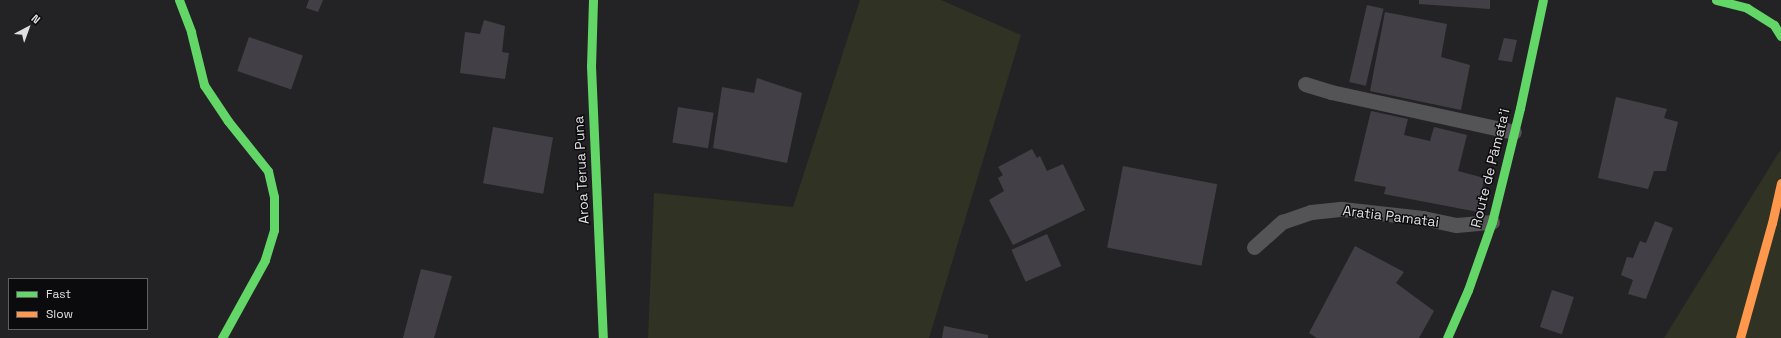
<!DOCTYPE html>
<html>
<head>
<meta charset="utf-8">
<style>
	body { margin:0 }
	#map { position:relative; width:1781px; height:338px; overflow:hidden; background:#232325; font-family:"Space Grotesk",sans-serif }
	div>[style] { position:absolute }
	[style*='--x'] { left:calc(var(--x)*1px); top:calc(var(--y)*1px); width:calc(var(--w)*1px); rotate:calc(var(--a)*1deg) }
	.green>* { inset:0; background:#303223 }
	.building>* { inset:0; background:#424046; transform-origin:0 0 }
	.lane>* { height:15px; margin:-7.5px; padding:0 7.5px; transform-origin:7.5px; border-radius:7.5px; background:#545456 }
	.fast>* { height:9px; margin:-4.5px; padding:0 4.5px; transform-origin:4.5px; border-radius:4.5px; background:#63d668 }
	.slow>* { height:9px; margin:-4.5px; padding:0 4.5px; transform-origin:4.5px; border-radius:4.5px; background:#ff974d }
	span { translate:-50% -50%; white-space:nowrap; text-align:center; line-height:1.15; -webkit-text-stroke:3px #0b0b0d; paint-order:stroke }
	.street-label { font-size:14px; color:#e0e0e3 }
	.legend { position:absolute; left:8px; top:278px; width:140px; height:52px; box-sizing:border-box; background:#0b0b0d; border:1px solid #606063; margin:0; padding:5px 7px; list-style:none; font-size:12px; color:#e0e0e3 }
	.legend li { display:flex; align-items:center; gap:8px; height:20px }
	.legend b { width:20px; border:1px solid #606063 }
	.north { position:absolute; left:8px; top:8px; width:40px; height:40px; -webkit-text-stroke:3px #0b0b0d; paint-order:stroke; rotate:41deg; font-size:11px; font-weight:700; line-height:16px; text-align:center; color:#e0e0e3 }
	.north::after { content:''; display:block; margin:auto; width:14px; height:18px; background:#e0e0e3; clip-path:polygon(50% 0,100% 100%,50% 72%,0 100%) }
</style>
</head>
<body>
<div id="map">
	<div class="green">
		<i style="clip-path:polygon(860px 0,941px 0,1021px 35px,929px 338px,648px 338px,654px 193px,793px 207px)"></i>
		<i style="clip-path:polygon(1781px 149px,1781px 338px,1664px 338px)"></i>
	</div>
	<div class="building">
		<i style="clip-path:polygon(309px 0,323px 0,318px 12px,306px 8px)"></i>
		<i style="clip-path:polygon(1419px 0,1490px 0,1490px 9px,1419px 4px)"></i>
		<i style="left:1367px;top:5px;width:17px;height:79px;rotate:13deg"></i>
		<i style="clip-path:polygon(1385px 12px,1447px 24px,1441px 57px,1470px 65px,1461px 110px,1370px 91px)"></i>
		<i style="clip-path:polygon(484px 20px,505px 26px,502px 52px,509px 53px,505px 79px,460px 73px,465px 32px,480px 34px)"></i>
		<i style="left:249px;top:37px;width:57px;height:36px;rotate:19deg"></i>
		<i style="clip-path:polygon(1504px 38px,1517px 40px,1512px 62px,1498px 60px)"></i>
		<i style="clip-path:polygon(757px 78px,802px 93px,787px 163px,713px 148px,722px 87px,754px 93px)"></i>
		<i style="clip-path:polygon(1616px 97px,1667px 109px,1664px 118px,1678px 122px,1666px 171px,1654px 171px,1648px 189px,1598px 178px)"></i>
		<i style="left:678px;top:107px;width:36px;height:36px;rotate:9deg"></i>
		<i style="clip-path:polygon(1371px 111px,1408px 119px,1404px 135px,1430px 141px,1434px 127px,1467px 135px,1458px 171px,1484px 178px,1478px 212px,1384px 194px,1386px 187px,1354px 181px)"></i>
		<i style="left:493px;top:127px;width:61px;height:57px;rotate:10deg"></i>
		<i style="clip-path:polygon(1032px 149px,1037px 158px,1040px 156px,1047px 171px,1063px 164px,1085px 210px,1013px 245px,989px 200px,1004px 191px,998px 178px,1003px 175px,998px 167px)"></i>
		<i style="left:1123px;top:166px;width:96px;height:83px;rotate:11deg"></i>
		<i style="clip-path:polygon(1655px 221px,1673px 228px,1646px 299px,1628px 294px,1633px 280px,1621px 275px,1627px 257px,1633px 258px,1640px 241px,1646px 243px)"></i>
		<i style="left:1047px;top:234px;width:35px;height:39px;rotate:66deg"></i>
		<i style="clip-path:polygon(1355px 246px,1404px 272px,1396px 283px,1434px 311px,1419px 338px,1317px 338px,1309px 333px)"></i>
		<i style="clip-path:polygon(421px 269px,452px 276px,434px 338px,403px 338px)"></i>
		<i style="left:1552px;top:290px;width:23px;height:39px;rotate:18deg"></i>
		<i style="clip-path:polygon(944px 326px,988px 335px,988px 338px,942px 338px)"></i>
	</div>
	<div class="lane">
		<i style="--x:1305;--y:84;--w:27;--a:17"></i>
		<i style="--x:1331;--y:92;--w:187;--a:12.3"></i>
		<i style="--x:1254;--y:247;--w:38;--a:-42"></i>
		<i style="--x:1282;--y:222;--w:31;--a:-19"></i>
		<i style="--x:1311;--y:212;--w:31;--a:-6"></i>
		<i style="--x:1342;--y:209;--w:81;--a:6.3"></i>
		<i style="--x:1423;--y:218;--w:34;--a:12"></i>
		<i style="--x:1456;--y:225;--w:36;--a:-5"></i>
	</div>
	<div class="fast">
		<i style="--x:179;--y:0;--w:34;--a:69"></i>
		<i style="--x:191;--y:32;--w:55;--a:76.2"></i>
		<i style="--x:204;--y:85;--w:43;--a:56.3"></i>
		<i style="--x:228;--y:121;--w:64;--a:51.3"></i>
		<i style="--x:268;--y:171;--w:27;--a:77"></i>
		<i style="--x:274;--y:197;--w:33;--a:90"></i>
		<i style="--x:274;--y:230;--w:31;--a:107"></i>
		<i style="--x:265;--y:260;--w:89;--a:118.9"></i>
		<i style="--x:593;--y:0;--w:66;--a:91.7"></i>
		<i style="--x:591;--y:66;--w:272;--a:87.5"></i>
		<i style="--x:1716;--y:0;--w:32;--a:14"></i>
		<i style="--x:1747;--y:8;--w:32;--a:32"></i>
		<i style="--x:1774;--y:25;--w:13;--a:58"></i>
		<i style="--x:1447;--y:338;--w:52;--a:-66.4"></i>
		<i style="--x:1468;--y:290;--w:72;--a:-70.6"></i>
		<i style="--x:1492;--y:222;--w:117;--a:-76.2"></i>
		<i style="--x:1520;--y:108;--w:110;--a:-78"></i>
	</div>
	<div class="slow">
		<i style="--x:1740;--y:338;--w:119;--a:-74.5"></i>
		<i style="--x:1772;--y:223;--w:41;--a:-77.3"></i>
	</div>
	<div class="street-label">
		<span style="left:1490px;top:168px;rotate:-76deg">Route de Pāmata'i</span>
		<span style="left:581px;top:170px;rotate:-93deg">Aroa Terua Puna</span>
		<span style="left:1391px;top:216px;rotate:7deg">Aratia Pamatai</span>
	</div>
	<ul class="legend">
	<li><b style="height:5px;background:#63d668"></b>Fast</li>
	<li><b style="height:5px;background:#ff974d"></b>Slow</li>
	</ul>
	<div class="north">N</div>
</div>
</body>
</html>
